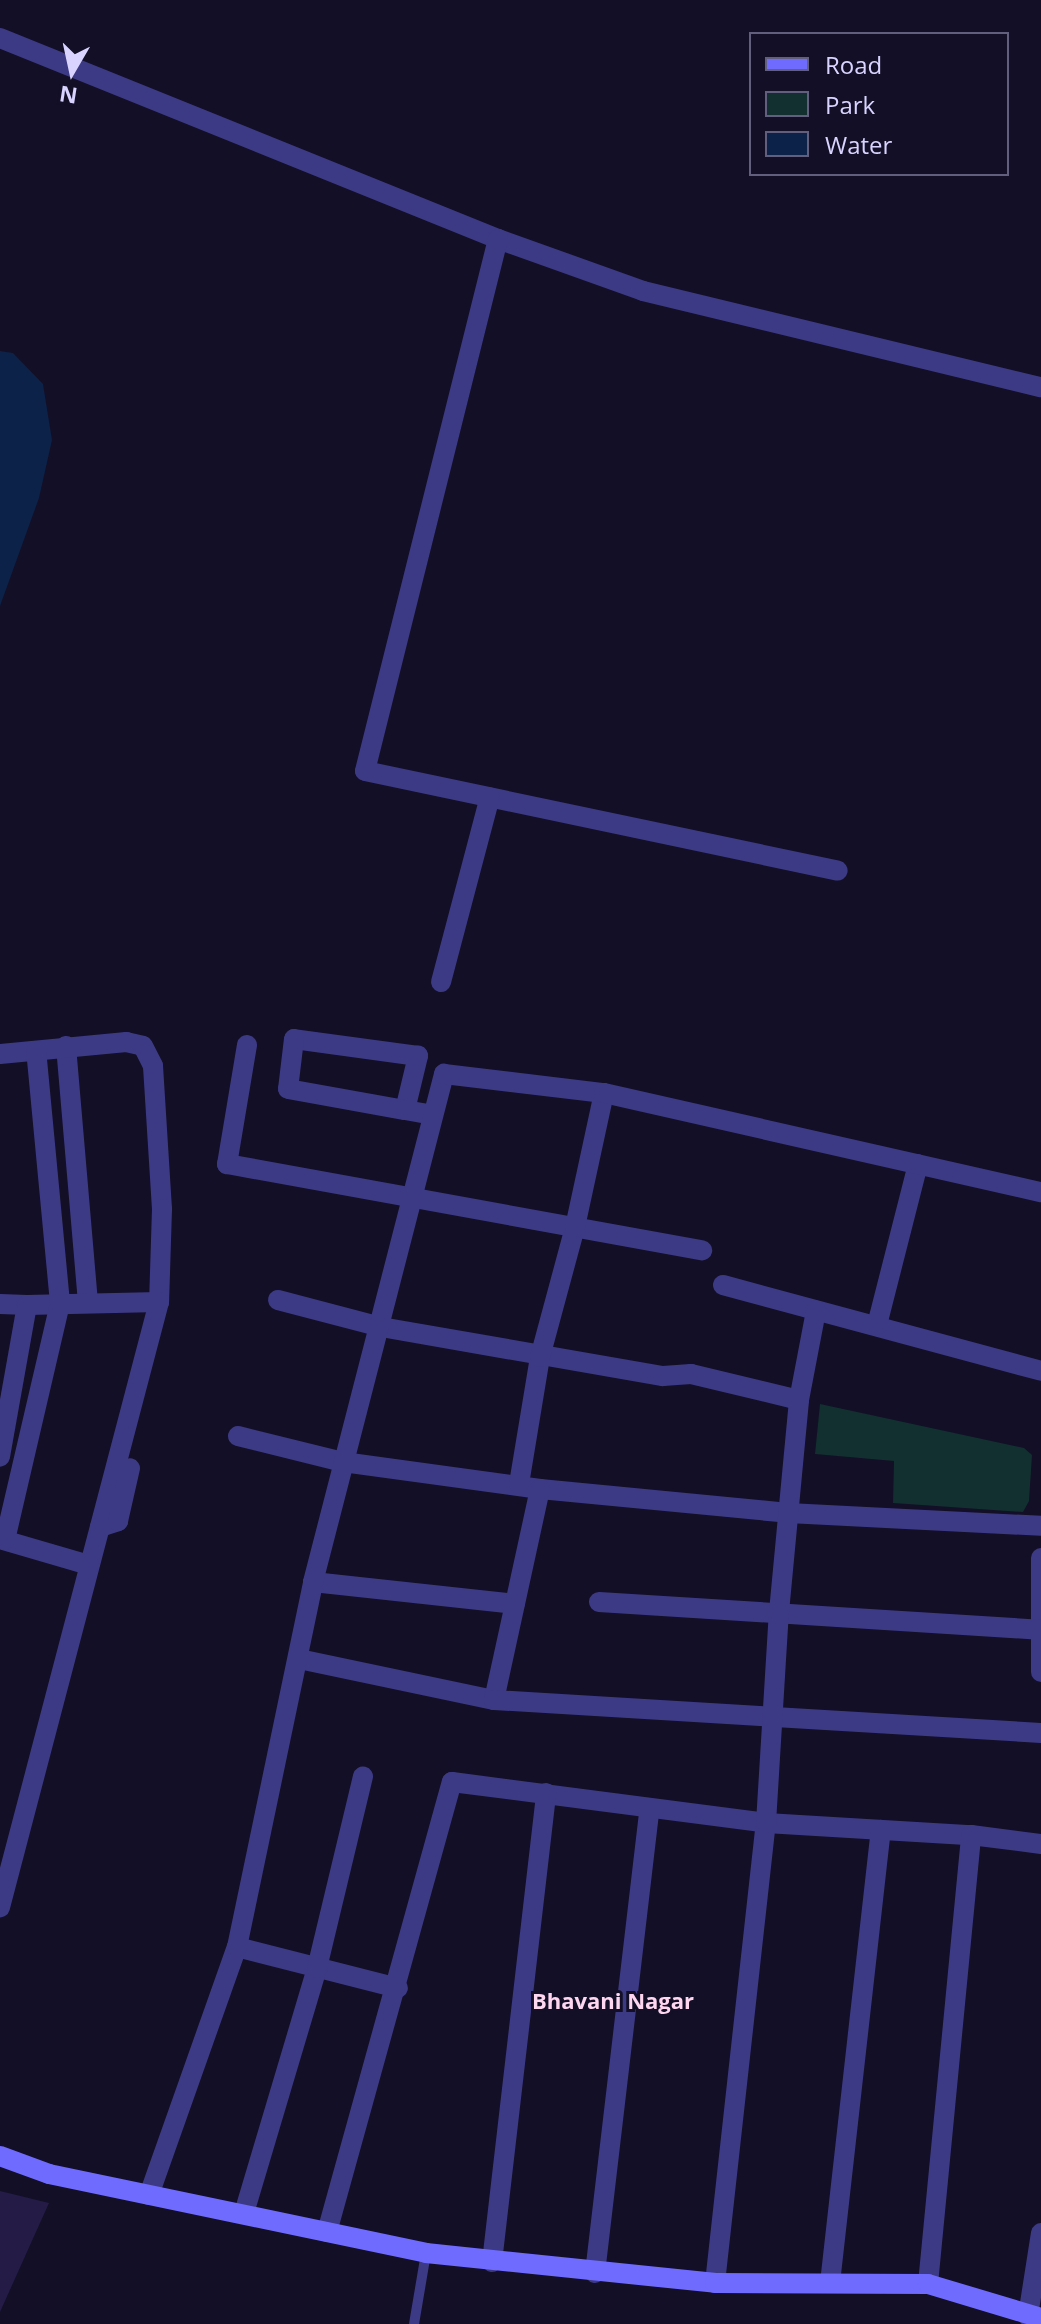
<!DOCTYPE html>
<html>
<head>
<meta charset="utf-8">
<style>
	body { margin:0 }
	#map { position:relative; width:1041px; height:2324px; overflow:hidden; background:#130f26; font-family:"Open Sans",sans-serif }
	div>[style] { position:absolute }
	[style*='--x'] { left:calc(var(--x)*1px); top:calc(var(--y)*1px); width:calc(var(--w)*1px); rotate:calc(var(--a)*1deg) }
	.green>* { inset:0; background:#12302f }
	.water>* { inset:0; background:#0c2248 }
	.building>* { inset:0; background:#241b47 }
	.lane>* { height:10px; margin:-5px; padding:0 5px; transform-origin:5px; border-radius:5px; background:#3d3a85 }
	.street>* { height:20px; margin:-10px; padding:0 10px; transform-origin:10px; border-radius:10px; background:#3d3a85 }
	.secondary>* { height:20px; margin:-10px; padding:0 10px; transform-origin:10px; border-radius:10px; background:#6f6bff }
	span { translate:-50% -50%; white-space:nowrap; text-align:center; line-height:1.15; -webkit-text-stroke:6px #130f26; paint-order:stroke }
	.neighbourhood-label { font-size:22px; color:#ffd6f0; font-weight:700 }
	.legend { position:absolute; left:749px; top:32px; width:260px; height:144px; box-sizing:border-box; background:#130f26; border:2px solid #625e7d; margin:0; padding:10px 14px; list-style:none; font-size:24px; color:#d9d4ff }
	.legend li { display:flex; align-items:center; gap:16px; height:40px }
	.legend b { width:40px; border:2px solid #625e7d }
	.north { position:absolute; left:32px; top:32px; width:80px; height:80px; -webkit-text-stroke:6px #130f26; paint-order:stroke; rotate:189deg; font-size:22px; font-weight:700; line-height:32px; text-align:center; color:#d9d4ff }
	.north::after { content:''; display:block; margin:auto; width:28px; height:36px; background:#d9d4ff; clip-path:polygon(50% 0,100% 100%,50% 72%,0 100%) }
</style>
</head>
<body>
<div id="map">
	<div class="green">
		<i style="clip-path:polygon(820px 1404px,1024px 1448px,1032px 1455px,1029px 1501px,1023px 1512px,893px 1503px,894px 1461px,815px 1454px)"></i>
	</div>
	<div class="water">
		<i style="clip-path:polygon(0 351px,13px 353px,43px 384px,52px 440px,39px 498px,0 606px)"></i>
	</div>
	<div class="building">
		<i style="clip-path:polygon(0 2191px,49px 2203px,0 2312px)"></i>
	</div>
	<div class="lane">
		<i style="--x:414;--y:2324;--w:72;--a:-80.4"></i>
	</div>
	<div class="street">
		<i style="--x:0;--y:38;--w:537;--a:21.98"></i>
		<i style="--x:498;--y:239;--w:154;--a:19.7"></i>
		<i style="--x:643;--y:291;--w:409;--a:13.6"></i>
		<i style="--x:498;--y:239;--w:548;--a:104.04"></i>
		<i style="--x:365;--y:771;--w:483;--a:11.9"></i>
		<i style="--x:441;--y:982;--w:191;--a:-75.2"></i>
		<i style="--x:247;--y:1045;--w:121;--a:99.5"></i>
		<i style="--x:227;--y:1164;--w:483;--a:10.3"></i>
		<i style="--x:66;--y:1046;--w:256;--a:85.1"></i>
		<i style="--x:0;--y:1054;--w:127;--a:-5.4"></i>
		<i style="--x:126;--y:1042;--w:17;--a:13"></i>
		<i style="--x:143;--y:1046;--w:22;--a:63"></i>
		<i style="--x:153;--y:1066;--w:143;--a:86.4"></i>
		<i style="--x:162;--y:1209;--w:93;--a:91.8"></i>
		<i style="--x:159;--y:1302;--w:626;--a:104.72"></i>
		<i style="--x:405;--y:1110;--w:56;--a:-76.5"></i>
		<i style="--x:418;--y:1056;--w:125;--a:-172.2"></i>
		<i style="--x:294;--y:1039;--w:50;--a:96.8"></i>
		<i style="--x:288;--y:1089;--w:119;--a:10.2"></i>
		<i style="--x:405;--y:1110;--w:28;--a:10"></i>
		<i style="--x:723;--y:1285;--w:329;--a:15.1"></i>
		<i style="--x:278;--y:1300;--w:106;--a:14.7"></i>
		<i style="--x:381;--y:1327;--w:286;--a:9.9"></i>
		<i style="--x:663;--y:1376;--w:28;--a:-4"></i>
		<i style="--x:691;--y:1374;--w:111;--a:13.5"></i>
		<i style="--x:0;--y:1304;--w:27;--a:2"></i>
		<i style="--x:27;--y:1305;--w:154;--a:100.1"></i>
		<i style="--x:27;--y:1305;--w:132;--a:-1.3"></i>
		<i style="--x:877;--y:1325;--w:166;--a:-75.7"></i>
		<i style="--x:238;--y:1436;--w:108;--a:13.9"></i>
		<i style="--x:343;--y:1462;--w:199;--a:7.8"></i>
		<i style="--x:540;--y:1489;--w:249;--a:5.5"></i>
		<i style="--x:788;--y:1513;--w:253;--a:2.9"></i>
		<i style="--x:519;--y:1484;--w:129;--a:-80.6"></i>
		<i style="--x:540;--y:1357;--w:135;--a:-74.9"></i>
		<i style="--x:575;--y:1227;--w:137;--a:-77.8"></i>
		<i style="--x:100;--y:1527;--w:19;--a:-18"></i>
		<i style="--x:118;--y:1521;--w:54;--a:-77.2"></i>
		<i style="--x:0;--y:1539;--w:93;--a:16.3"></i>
		<i style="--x:5;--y:1540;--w:243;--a:-76.9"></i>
		<i style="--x:60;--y:1303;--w:253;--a:-95.4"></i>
		<i style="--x:1041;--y:1558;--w:114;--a:90"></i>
		<i style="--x:313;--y:1582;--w:203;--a:6.2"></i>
		<i style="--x:599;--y:1602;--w:441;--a:3.6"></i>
		<i style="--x:299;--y:1659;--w:199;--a:11.9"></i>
		<i style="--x:494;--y:1700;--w:216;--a:-77.7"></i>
		<i style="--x:494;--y:1700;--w:548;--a:3.45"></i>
		<i style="--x:237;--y:1947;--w:166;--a:14.3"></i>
		<i style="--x:149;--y:2195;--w:263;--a:-70.5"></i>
		<i style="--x:237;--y:1947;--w:373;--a:-78.2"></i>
		<i style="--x:313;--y:1582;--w:525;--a:-75.54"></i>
		<i style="--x:444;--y:1074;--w:161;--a:6.8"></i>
		<i style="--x:604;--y:1093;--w:448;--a:12.8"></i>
		<i style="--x:244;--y:2213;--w:256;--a:-73.4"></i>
		<i style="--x:317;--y:1968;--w:197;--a:-76.5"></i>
		<i style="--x:327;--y:2232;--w:467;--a:-74.5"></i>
		<i style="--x:452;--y:1782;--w:317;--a:7.4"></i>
		<i style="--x:766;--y:1823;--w:205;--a:3.4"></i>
		<i style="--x:971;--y:1835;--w:71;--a:7.3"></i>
		<i style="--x:492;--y:2262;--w:472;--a:-83.4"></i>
		<i style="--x:595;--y:2273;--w:468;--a:-83.3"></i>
		<i style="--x:715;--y:2283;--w:463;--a:-83.7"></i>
		<i style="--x:766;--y:1823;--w:211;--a:-86.5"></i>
		<i style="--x:779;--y:1612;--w:213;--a:-84.6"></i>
		<i style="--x:799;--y:1400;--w:91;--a:-79.2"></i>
		<i style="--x:830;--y:2283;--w:456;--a:-83.6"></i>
		<i style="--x:928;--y:2284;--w:451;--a:-84.5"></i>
		<i style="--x:1028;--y:2316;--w:84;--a:-81.1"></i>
	</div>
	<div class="secondary">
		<i style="--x:0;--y:2156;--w:52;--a:20.2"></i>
		<i style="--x:49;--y:2174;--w:385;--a:11.8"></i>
		<i style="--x:426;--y:2253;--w:291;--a:5.9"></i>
		<i style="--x:715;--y:2283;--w:213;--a:0.3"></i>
		<i style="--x:928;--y:2284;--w:118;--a:16.7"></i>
	</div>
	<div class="neighbourhood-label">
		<span style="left:613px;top:2001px">Bhavani Nagar</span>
	</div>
	<ul class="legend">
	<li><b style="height:10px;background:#6f6bff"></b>Road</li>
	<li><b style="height:22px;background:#12302f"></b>Park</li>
	<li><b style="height:22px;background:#0c2248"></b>Water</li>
	</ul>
	<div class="north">N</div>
</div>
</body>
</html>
